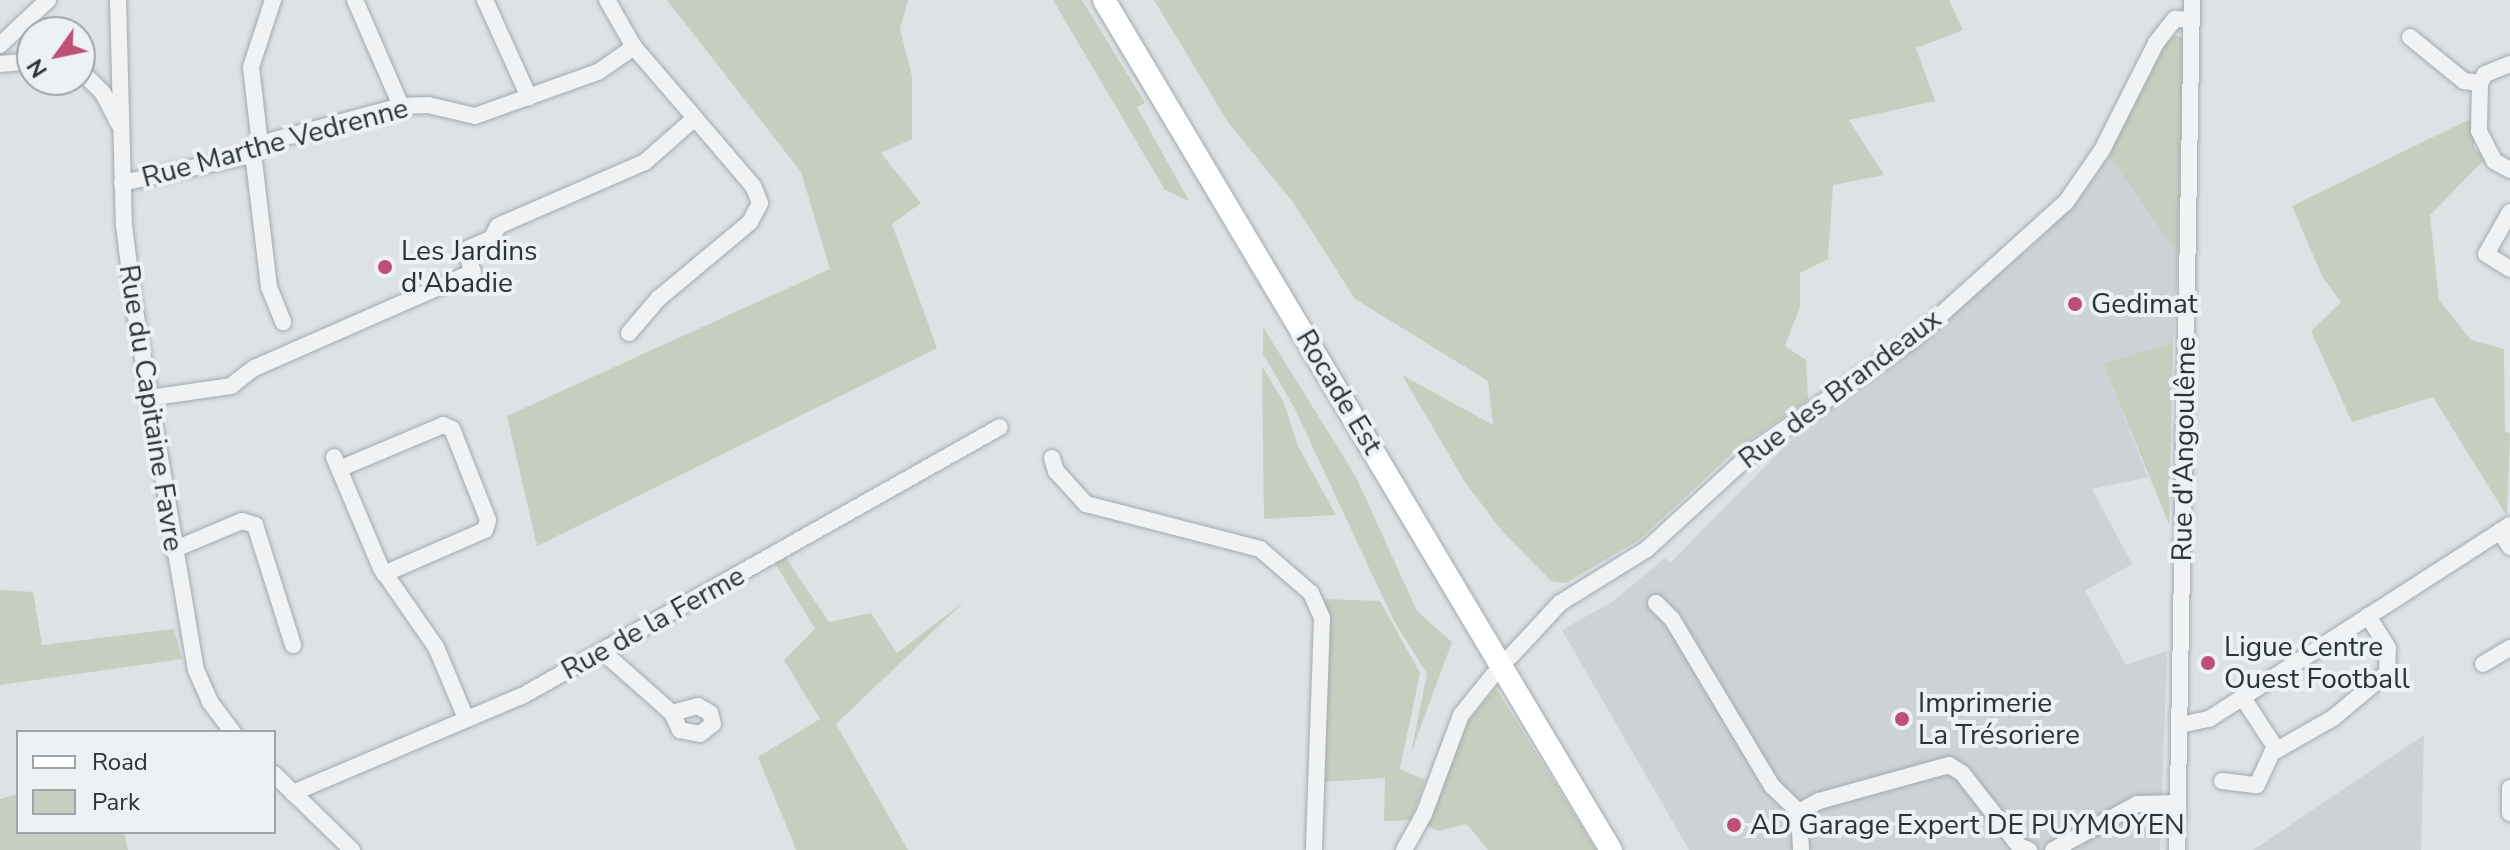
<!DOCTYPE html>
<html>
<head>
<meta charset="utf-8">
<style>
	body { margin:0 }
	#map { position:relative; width:2510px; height:850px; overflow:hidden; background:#dde2e5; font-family:"Nunito Sans",sans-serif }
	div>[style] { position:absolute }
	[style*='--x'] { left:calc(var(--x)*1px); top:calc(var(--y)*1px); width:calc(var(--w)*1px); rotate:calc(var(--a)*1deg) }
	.built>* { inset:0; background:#ccd2d6 }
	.green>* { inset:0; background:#c6cebf }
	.roads { filter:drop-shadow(0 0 2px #a3aaae) drop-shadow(0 0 2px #a3aaae) }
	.minor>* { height:16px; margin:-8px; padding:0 8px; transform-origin:8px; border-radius:8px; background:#f0f2f4 }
	.major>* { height:22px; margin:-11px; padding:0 11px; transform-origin:11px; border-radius:11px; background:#fff }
	.dots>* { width:22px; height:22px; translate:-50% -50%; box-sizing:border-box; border:4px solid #ecf1f3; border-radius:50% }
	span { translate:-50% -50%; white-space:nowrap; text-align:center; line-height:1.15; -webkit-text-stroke:8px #ecf1f3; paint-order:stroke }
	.street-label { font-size:28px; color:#29333a }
	.poi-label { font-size:28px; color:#29333a }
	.left { translate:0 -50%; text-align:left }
	.legend { position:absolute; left:16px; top:730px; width:260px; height:104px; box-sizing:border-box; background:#ecf1f3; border:2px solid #9ea5a9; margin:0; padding:10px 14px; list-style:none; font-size:24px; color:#29333a }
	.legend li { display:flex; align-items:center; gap:16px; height:40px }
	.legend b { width:40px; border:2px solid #9ea5a9 }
	.north { position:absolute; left:16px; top:16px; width:80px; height:80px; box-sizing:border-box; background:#ecf1f3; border:2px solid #9ea5a9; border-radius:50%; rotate:237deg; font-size:22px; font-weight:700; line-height:32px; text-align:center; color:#29333a }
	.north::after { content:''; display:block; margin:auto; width:28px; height:36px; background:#be4f76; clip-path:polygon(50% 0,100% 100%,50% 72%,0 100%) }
</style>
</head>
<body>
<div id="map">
	<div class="built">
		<i style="clip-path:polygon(2109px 156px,2178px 255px,2173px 342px,2103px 364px,2148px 477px,2092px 489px,2132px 564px,2085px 591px,2126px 665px,2167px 651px,2160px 850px,1689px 850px,1562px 630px,1612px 602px,1665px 558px,1670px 563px,1788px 443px,2032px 247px,2080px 198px)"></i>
		<i style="clip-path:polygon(2424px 735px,2421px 850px,2253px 850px)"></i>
	</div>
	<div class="green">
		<i style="clip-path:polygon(667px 0,908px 0,900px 29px,912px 76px,912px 139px,881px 153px,921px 203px,892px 224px,937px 348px,537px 546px,507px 416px,830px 269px,801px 172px)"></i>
		<i style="clip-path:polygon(1053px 0,1082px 0,1145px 103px,1137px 107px,1189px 201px,1165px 190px)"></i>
		<i style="clip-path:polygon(1154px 0,1949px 0,1963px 30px,1916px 48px,1935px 101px,1849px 120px,1884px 175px,1833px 185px,1828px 259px,1800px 273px,1800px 307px,1785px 346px,1806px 360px,1808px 400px,1738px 448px,1639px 540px,1566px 583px,1551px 581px,1502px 531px,1465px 482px,1402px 375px,1493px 425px,1488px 381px,1355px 299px,1295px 205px,1228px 122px)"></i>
		<i style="clip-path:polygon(2176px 35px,2183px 39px,2178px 255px,2109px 156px,2161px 46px)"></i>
		<i style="clip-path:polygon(2474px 117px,2474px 148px,2485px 159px,2430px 215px,2439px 300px,2471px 340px,2504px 349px,2505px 431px,2510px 434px,2507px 516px,2433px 397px,2352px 422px,2311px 331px,2341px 302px,2323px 278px,2292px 206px)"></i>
		<i style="clip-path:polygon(1263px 327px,1356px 477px,1417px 611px,1452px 642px,1411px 753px,1427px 674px,1393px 619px,1294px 407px,1263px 354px)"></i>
		<i style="clip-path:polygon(2173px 342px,2173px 343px,2169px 524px,2103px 364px)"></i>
		<i style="clip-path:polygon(1262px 366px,1284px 403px,1298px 446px,1336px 515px,1264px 519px)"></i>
		<i style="clip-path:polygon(786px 558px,829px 622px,871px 613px,897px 653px,965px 601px,836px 724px,908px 850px,796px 850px,789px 832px,758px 757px,820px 719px,784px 660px,815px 629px,775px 563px)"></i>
		<i style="clip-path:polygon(0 590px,33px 592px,42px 645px,174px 629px,182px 659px,0 685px)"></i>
		<i style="clip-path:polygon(1324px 599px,1380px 601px,1420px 673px,1400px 769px,1425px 780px,1411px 820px,1384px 821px,1385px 778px,1322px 782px,1328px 623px)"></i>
		<i style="clip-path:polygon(1496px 688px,1522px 730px,1596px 850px,1488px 850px,1467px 824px,1438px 831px,1426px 825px,1468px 721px)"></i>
		<i style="clip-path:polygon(18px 794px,18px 832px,124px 832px,128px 850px,0 850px,0 799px)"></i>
	</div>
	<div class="roads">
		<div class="minor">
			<i style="--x:118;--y:0;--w:225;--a:88.5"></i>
			<i style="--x:124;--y:225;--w:74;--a:83"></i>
			<i style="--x:133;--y:298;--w:377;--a:80.4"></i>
			<i style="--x:196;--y:670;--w:35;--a:66"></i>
			<i style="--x:210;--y:702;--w:38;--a:53"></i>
			<i style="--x:355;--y:0;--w:116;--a:66.5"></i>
			<i style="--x:485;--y:0;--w:107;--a:65.6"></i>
			<i style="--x:607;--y:0;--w:54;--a:60.1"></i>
			<i style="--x:2410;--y:37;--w:70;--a:39.2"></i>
			<i style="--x:2464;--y:81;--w:16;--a:7"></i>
			<i style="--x:0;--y:45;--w:66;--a:-43.2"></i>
			<i style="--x:0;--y:64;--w:32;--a:-5"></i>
			<i style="--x:2510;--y:64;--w:27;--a:158"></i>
			<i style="--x:2485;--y:74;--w:10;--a:119"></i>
			<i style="--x:2480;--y:83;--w:48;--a:91.2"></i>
			<i style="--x:2479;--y:131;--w:34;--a:63"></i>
			<i style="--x:2494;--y:161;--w:18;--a:29"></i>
			<i style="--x:80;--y:70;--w:33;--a:45"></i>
			<i style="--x:103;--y:93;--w:34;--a:63"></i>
			<i style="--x:260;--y:144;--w:78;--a:-96.7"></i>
			<i style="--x:251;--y:67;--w:71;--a:-71.8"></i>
			<i style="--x:253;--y:153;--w:135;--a:83.2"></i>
			<i style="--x:269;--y:287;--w:38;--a:68"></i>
			<i style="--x:122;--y:183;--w:123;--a:-12.2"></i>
			<i style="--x:242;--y:157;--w:22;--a:-36"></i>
			<i style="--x:260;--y:144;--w:146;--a:-15.1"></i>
			<i style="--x:401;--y:106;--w:27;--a:-2"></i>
			<i style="--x:428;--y:105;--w:48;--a:13.2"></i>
			<i style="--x:475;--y:116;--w:131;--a:-19.7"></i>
			<i style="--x:598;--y:72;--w:44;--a:-34.8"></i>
			<i style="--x:634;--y:47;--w:94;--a:49.3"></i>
			<i style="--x:695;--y:118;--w:67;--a:138.7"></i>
			<i style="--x:645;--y:162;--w:160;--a:156.5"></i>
			<i style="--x:498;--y:226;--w:13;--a:117"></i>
			<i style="--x:492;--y:238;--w:30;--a:156"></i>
			<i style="--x:465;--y:250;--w:23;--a:70"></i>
			<i style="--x:473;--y:272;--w:239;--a:156.3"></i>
			<i style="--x:254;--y:368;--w:29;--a:142"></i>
			<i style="--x:231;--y:386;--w:83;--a:171.7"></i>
			<i style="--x:2510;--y:212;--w:48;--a:119.7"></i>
			<i style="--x:2486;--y:254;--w:28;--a:32"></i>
			<i style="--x:629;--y:333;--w:45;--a:-49.5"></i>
			<i style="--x:658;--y:299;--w:120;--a:-39.9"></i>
			<i style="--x:750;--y:222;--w:21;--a:-62"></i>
			<i style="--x:760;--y:203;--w:18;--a:-112"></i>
			<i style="--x:753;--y:186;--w:89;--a:-130.5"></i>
			<i style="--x:334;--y:457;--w:121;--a:67.1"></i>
			<i style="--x:381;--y:568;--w:96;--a:55.2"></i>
			<i style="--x:436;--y:647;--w:75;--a:67.2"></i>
			<i style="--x:1052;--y:458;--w:14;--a:73"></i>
			<i style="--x:1056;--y:471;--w:45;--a:47.7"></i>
			<i style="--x:1086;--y:504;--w:180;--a:14.5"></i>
			<i style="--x:1260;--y:549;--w:67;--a:40.8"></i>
			<i style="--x:1311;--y:593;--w:27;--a:66"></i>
			<i style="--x:1322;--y:618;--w:232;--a:92"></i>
			<i style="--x:339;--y:469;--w:113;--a:-22.9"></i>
			<i style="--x:443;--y:425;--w:10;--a:24"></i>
			<i style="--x:452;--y:429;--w:98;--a:68.4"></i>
			<i style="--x:488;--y:520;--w:10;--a:107"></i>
			<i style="--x:485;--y:530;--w:110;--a:156.5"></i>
			<i style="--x:2500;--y:531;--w:19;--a:58"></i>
			<i style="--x:173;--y:550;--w:75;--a:-22.8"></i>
			<i style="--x:242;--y:521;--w:14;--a:17"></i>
			<i style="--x:255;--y:525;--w:126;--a:72.4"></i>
			<i style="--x:1656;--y:603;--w:23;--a:45"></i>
			<i style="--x:1672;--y:619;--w:195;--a:59.1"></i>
			<i style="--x:1772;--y:786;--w:37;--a:44"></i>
			<i style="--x:1799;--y:812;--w:38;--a:87"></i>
			<i style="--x:603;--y:652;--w:92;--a:41.5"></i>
			<i style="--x:672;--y:713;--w:19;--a:65"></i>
			<i style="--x:680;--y:730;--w:20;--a:11"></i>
			<i style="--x:700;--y:734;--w:16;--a:-38"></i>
			<i style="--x:713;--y:724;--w:11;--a:-105"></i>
			<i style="--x:710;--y:713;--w:14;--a:-150"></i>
			<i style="--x:698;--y:706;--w:27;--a:165"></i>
			<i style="--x:1510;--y:657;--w:74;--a:-47.2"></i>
			<i style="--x:1560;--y:603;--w:102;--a:-31.8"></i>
			<i style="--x:1647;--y:549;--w:148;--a:-42.5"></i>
			<i style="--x:1756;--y:449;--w:194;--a:-34.9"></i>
			<i style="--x:1915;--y:338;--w:203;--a:-42"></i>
			<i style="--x:2066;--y:202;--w:63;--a:-55.3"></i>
			<i style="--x:2102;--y:150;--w:120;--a:-63.2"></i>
			<i style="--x:2156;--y:43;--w:31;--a:-52"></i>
			<i style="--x:2175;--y:19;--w:17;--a:3"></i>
			<i style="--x:2483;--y:664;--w:31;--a:-31"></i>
			<i style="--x:2243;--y:698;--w:62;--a:56.8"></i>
			<i style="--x:2277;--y:750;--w:64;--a:-29.7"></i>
			<i style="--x:2333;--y:718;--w:70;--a:-39.8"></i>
			<i style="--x:2387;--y:673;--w:25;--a:-88"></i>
			<i style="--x:2388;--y:648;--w:38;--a:-122"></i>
			<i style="--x:2180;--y:725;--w:30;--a:-12"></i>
			<i style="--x:2209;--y:719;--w:358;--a:-32.8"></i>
			<i style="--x:274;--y:774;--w:109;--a:44.3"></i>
			<i style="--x:2222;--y:781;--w:35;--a:7"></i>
			<i style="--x:2257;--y:785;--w:41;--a:-65.3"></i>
			<i style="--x:2510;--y:788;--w:25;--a:90"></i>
			<i style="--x:293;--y:793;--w:249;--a:-23"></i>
			<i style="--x:522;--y:696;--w:548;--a:-29.37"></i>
			<i style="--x:1799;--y:812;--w:23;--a:-29"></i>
			<i style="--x:1819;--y:801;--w:135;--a:-15.5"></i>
			<i style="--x:1949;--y:765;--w:15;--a:32"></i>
			<i style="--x:1962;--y:773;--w:93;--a:52"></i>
			<i style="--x:2019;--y:846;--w:11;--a:22"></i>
			<i style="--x:1404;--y:850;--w:41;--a:-60.9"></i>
			<i style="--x:1424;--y:814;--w:106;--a:-69.5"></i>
			<i style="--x:1461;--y:715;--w:51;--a:-51.3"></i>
			<i style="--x:2053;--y:850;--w:96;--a:-28.7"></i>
			<i style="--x:2137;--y:804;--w:41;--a:-1.4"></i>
			<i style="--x:2177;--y:850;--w:850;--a:-88.99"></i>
		</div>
		<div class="major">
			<i style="--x:1104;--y:0;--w:990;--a:59.19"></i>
		</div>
	</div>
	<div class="dots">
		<i style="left:385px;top:267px;background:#be4f76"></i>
		<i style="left:2075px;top:304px;background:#be4f76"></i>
		<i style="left:2208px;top:663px;background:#be4f76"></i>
		<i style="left:1902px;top:719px;background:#be4f76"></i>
		<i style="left:1734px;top:825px;background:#be4f76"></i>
	</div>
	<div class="street-label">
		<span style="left:275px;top:143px;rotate:-15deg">Rue Marthe Vedrenne</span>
		<span style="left:1840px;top:389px;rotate:-37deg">Rue des Brandeaux</span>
		<span style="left:1339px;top:392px;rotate:59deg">Rocade Est</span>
		<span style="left:151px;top:408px;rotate:81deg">Rue du Capitaine Favre</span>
		<span style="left:2184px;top:449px;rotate:-89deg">Rue d'Angoulême</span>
		<span style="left:653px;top:623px;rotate:-29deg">Rue de la Ferme</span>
	</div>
	<div class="poi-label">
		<span class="left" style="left:401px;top:267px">Les Jardins<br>d'Abadie</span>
		<span class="left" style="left:2091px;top:304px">Gedimat</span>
		<span class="left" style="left:2224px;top:663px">Ligue Centre<br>Ouest Football</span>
		<span class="left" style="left:1918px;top:719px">Imprimerie<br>La Trésoriere</span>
		<span class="left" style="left:1750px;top:825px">AD Garage Expert DE PUYMOYEN</span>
	</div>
	<ul class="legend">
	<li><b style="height:10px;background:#fff"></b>Road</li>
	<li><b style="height:22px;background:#c6cebf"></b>Park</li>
	</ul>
	<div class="north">N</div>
</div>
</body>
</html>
